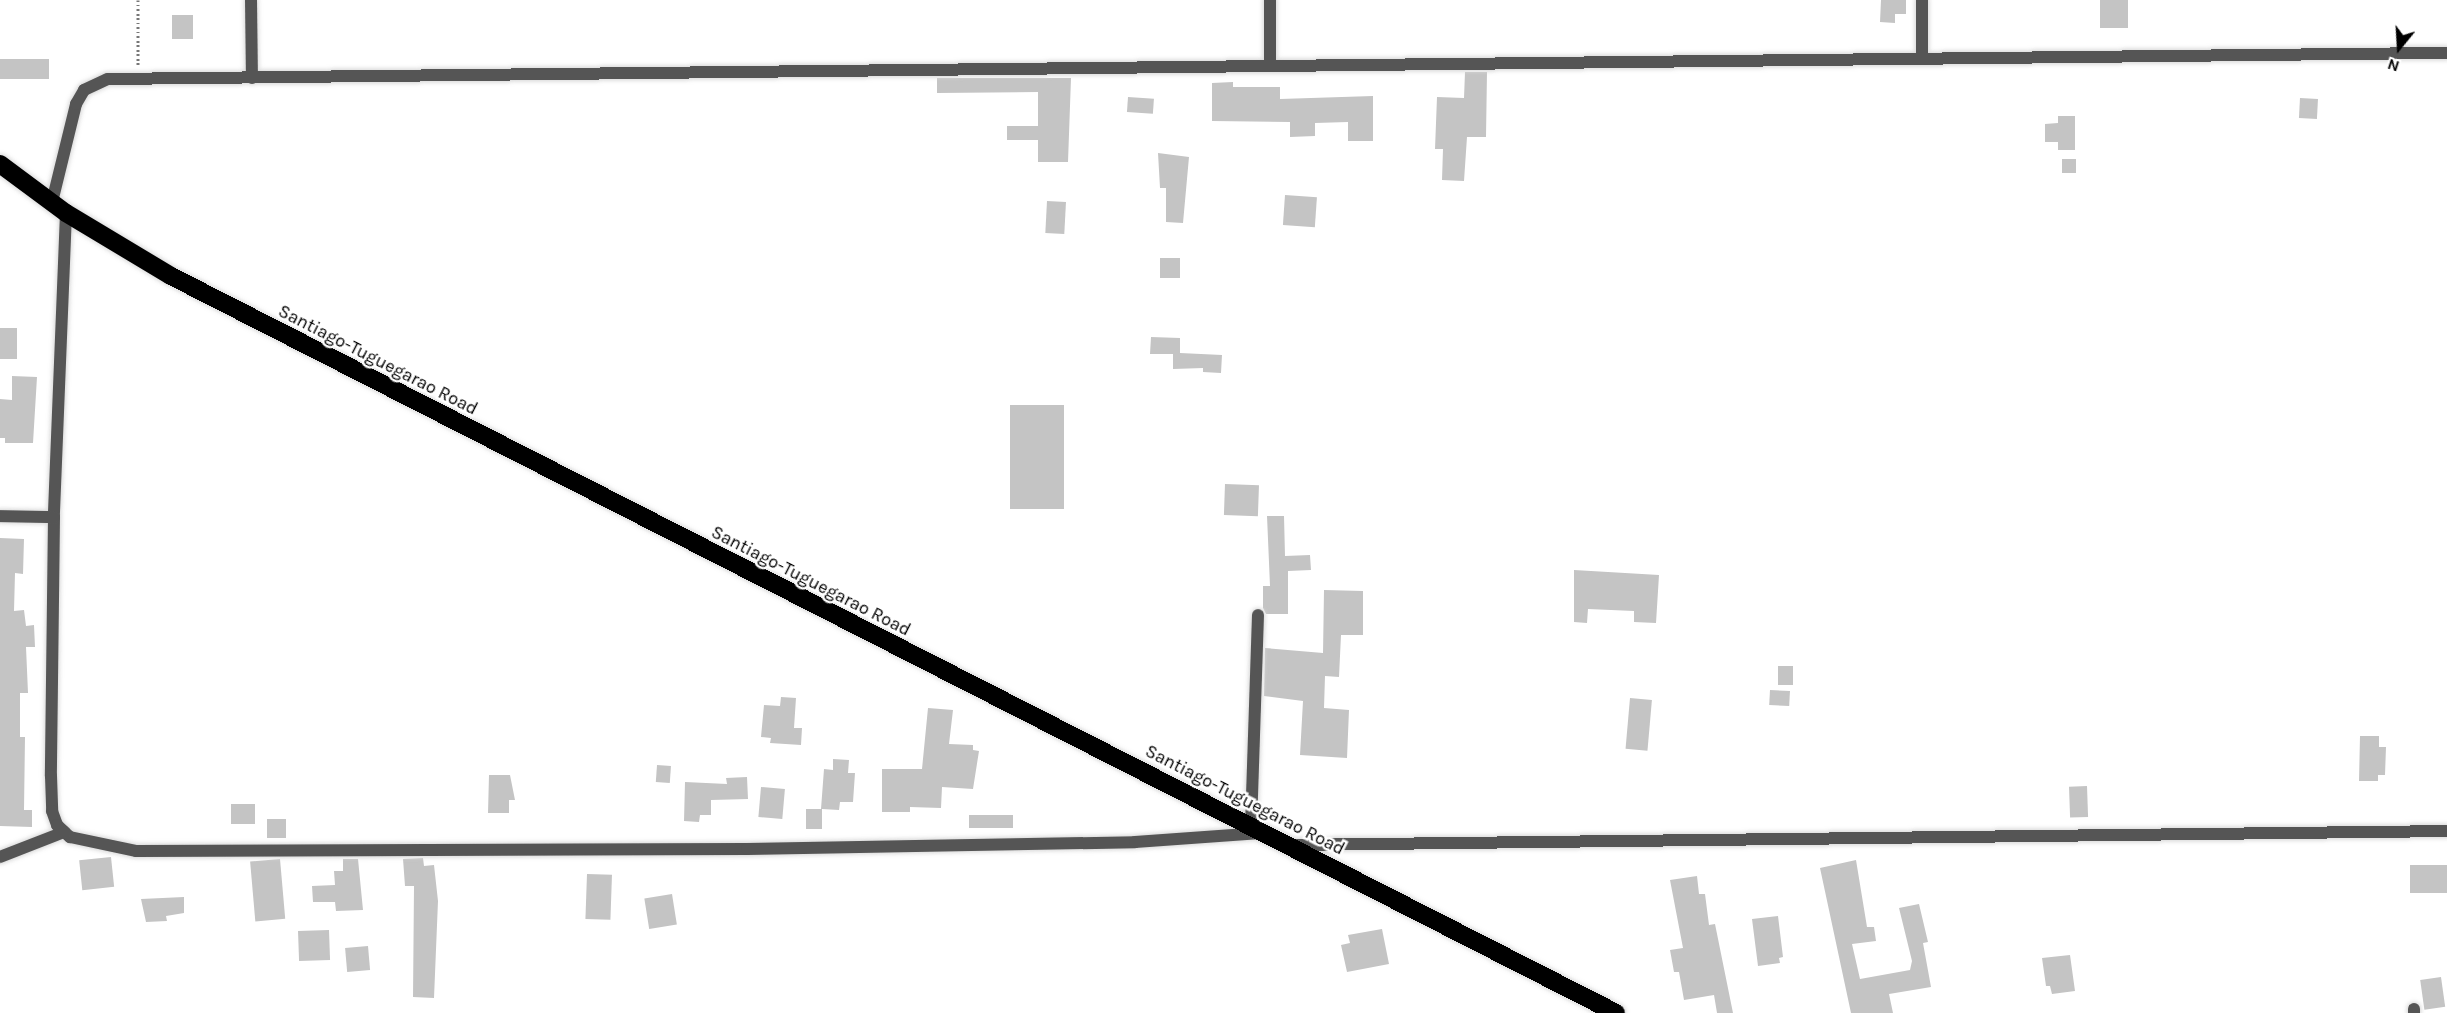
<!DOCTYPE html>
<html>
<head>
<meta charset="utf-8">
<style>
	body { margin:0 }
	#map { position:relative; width:2447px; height:1013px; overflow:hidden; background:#fff; font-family:Karla,sans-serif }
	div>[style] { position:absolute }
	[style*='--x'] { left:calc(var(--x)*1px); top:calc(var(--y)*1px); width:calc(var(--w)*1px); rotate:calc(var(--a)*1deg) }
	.building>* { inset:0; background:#c4c4c4; transform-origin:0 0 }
	.path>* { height:3px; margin-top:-1.5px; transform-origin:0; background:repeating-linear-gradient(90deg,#777 0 1.5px,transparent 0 4.5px) }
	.roads { filter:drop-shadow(0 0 2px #dbdbdb) drop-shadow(0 0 2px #dbdbdb) }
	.street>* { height:12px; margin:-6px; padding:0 6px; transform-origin:6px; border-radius:6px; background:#555 }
	.highway>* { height:18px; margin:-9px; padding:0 9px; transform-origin:9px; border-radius:9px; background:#000 }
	span { translate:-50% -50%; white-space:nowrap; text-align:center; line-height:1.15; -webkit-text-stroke:5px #fff; paint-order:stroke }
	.street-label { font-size:18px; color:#000 }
	.north { position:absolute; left:2369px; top:18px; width:60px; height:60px; -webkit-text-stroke:4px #fff; paint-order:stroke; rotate:198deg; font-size:16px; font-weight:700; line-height:24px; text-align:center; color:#000 }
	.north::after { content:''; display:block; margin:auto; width:21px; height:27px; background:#000; clip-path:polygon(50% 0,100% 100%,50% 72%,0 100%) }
</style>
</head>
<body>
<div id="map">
	<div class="building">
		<i style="clip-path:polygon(1881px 0,1906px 0,1906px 14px,1895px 14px,1895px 23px,1880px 22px)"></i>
		<i style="left:2100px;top:0;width:28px;height:28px"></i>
		<i style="left:172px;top:15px;width:21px;height:24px"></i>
		<i style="left:0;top:59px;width:49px;height:20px"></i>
		<i style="clip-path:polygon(1465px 72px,1487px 72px,1486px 137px,1467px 137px,1464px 181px,1442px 180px,1443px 149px,1435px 149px,1437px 97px,1464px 98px)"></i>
		<i style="clip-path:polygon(937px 78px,1071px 78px,1068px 162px,1038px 162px,1038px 140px,1007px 140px,1007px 126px,1038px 126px,1038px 92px,937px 93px)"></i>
		<i style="clip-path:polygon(1233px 82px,1233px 87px,1280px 87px,1280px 99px,1373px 96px,1373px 141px,1348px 141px,1348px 122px,1315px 123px,1315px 136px,1290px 137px,1290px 122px,1212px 121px,1212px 83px)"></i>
		<i style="left:1128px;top:97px;width:26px;height:15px;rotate:4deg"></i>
		<i style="left:2300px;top:98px;width:18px;height:20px;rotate:3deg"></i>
		<i style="clip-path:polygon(2058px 116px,2075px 116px,2075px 150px,2058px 150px,2058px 142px,2045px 142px,2045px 124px,2058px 123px)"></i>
		<i style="clip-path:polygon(1158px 153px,1189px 157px,1183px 223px,1166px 222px,1166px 188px,1160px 188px)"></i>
		<i style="left:2062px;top:159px;width:14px;height:14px"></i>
		<i style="left:1285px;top:195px;width:32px;height:30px;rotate:4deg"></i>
		<i style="left:1047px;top:201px;width:19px;height:32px;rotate:3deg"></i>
		<i style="left:1160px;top:258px;width:20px;height:20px"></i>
		<i style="left:0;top:328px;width:17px;height:31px"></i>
		<i style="clip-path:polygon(1151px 337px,1180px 338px,1180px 353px,1222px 355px,1221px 373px,1203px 372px,1203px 368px,1173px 369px,1173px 354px,1150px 354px)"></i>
		<i style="clip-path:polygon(12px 376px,37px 377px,33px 443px,5px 443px,5px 438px,0 438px,0 399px,12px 400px)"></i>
		<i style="left:1010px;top:405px;width:54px;height:104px"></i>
		<i style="left:1225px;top:484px;width:34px;height:31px;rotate:2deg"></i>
		<i style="clip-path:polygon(1267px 516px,1284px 516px,1285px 556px,1310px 555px,1311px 570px,1288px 571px,1288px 614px,1266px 614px,1263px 608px,1263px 586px,1270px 586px)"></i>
		<i style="clip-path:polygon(0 538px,24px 539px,23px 574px,15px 573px,14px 611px,24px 610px,26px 626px,34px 625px,35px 647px,26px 647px,28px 693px,20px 693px,20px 737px,25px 737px,24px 810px,32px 810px,32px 827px,0 826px)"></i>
		<i style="clip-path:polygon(1574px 570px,1659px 575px,1656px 623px,1634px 622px,1634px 611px,1588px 609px,1587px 623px,1574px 622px)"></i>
		<i style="clip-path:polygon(1324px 590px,1363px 591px,1363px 635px,1341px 635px,1339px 677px,1325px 676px,1324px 708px,1349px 710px,1347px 758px,1300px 755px,1303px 701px,1264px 696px,1265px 648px,1323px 653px)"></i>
		<i style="left:1778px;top:666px;width:15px;height:19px"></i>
		<i style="left:1770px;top:690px;width:20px;height:15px;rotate:3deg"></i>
		<i style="clip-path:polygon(781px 697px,796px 698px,794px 728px,802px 728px,801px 745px,770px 743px,771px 738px,761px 737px,764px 705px,780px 706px)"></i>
		<i style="left:1630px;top:698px;width:22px;height:51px;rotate:5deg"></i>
		<i style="clip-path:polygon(928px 708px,953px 710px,949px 744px,973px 745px,973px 750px,979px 751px,973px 789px,942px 787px,941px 808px,910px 807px,910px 812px,882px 812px,882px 769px,922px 769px)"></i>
		<i style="clip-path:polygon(2360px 736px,2379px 736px,2379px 747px,2386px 747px,2385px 775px,2378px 775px,2378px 781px,2359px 781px)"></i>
		<i style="clip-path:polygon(833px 759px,849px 760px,848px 773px,855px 773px,853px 802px,840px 802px,839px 810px,822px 809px,822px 829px,806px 829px,806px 809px,821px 809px,824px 769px,833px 770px)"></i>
		<i style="left:657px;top:765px;width:14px;height:17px;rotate:4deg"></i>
		<i style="clip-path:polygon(489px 775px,510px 775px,515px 800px,509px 800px,509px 813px,488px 813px)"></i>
		<i style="clip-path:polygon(747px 777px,748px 799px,711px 800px,711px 815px,700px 815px,699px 822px,684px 821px,685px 782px,727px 784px,726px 778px)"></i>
		<i style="left:2087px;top:786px;width:31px;height:18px;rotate:88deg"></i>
		<i style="left:761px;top:787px;width:24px;height:30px;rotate:5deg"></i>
		<i style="left:231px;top:804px;width:24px;height:20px"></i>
		<i style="left:969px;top:815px;width:44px;height:13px"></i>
		<i style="left:267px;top:819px;width:19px;height:19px"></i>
		<i style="left:111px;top:857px;width:30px;height:32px;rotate:84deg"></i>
		<i style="clip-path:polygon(423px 858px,424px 866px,434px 865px,438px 901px,434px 998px,413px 997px,414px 886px,405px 886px,403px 859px)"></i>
		<i style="left:280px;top:859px;width:60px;height:30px;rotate:85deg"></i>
		<i style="clip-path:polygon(343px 859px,358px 859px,363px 910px,336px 911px,335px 902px,313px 902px,312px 886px,335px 885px,334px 871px,343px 871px)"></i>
		<i style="clip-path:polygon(1856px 860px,1867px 927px,1874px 927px,1876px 941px,1852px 944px,1860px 979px,1910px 970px,1912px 961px,1899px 908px,1919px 904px,1928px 942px,1923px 943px,1931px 987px,1889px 994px,1893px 1013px,1851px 1013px,1820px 868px)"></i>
		<i style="left:2447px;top:865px;width:28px;height:37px;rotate:90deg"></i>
		<i style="left:587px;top:874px;width:25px;height:45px;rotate:2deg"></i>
		<i style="clip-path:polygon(1697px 876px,1699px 894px,1705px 894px,1709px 925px,1715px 924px,1733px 1013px,1717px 1013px,1714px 995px,1684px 1000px,1679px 972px,1674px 972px,1670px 950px,1683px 948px,1670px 880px)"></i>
		<i style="left:672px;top:894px;width:31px;height:28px;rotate:81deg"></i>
		<i style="clip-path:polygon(184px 897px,184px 913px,166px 916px,167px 921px,146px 922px,141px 899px)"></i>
		<i style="clip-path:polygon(1778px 916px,1783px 957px,1779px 958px,1780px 963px,1758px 966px,1752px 919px)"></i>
		<i style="clip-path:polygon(1382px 929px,1389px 964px,1347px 972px,1341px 945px,1350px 943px,1348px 935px)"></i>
		<i style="left:329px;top:930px;width:30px;height:31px;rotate:88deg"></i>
		<i style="left:368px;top:946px;width:24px;height:23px;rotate:85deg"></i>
		<i style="clip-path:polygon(2070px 955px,2075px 991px,2052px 994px,2050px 986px,2046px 986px,2042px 958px)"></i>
		<i style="left:2441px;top:977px;width:30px;height:21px;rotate:82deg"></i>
	</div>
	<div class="path">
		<i style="--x:138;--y:0;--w:65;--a:90"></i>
	</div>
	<div class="roads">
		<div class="street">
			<i style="--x:251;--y:0;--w:78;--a:89.3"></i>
			<i style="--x:1270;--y:0;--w:66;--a:90"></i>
			<i style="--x:1922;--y:0;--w:58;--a:90"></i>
			<i style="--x:52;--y:202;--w:101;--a:-76.2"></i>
			<i style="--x:76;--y:104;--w:16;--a:-60"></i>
			<i style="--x:84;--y:90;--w:26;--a:-25"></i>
			<i style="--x:108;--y:79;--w:2339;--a:-0.64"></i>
			<i style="--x:66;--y:213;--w:304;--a:92.3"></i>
			<i style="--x:54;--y:517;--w:259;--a:90.7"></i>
			<i style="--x:51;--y:776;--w:35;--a:88"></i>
			<i style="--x:52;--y:811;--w:15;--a:70"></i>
			<i style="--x:57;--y:825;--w:18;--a:43"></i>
			<i style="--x:70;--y:837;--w:67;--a:12"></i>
			<i style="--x:136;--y:851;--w:611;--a:-0.19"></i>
			<i style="--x:747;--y:849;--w:388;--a:-1"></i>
			<i style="--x:1135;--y:842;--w:126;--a:-4.1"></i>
			<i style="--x:0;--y:516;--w:54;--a:1.1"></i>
			<i style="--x:1251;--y:826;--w:211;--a:-88.1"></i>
			<i style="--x:1290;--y:845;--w:1157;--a:-0.69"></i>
			<i style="--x:0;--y:857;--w:69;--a:-21.3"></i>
			<i style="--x:2414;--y:1009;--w:4;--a:90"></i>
		</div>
		<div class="highway">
			<i style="--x:0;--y:164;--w:82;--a:36.6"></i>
			<i style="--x:66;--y:213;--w:122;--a:31"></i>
			<i style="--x:171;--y:276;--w:1622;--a:27.02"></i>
		</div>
	</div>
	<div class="street-label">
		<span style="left:378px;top:360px;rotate:27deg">Santiago-Tuguegarao Road</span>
		<span style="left:811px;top:581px;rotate:27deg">Santiago-Tuguegarao Road</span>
		<span style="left:1245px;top:800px;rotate:27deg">Santiago-Tuguegarao Road</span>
	</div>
	<div class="north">N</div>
</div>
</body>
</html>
